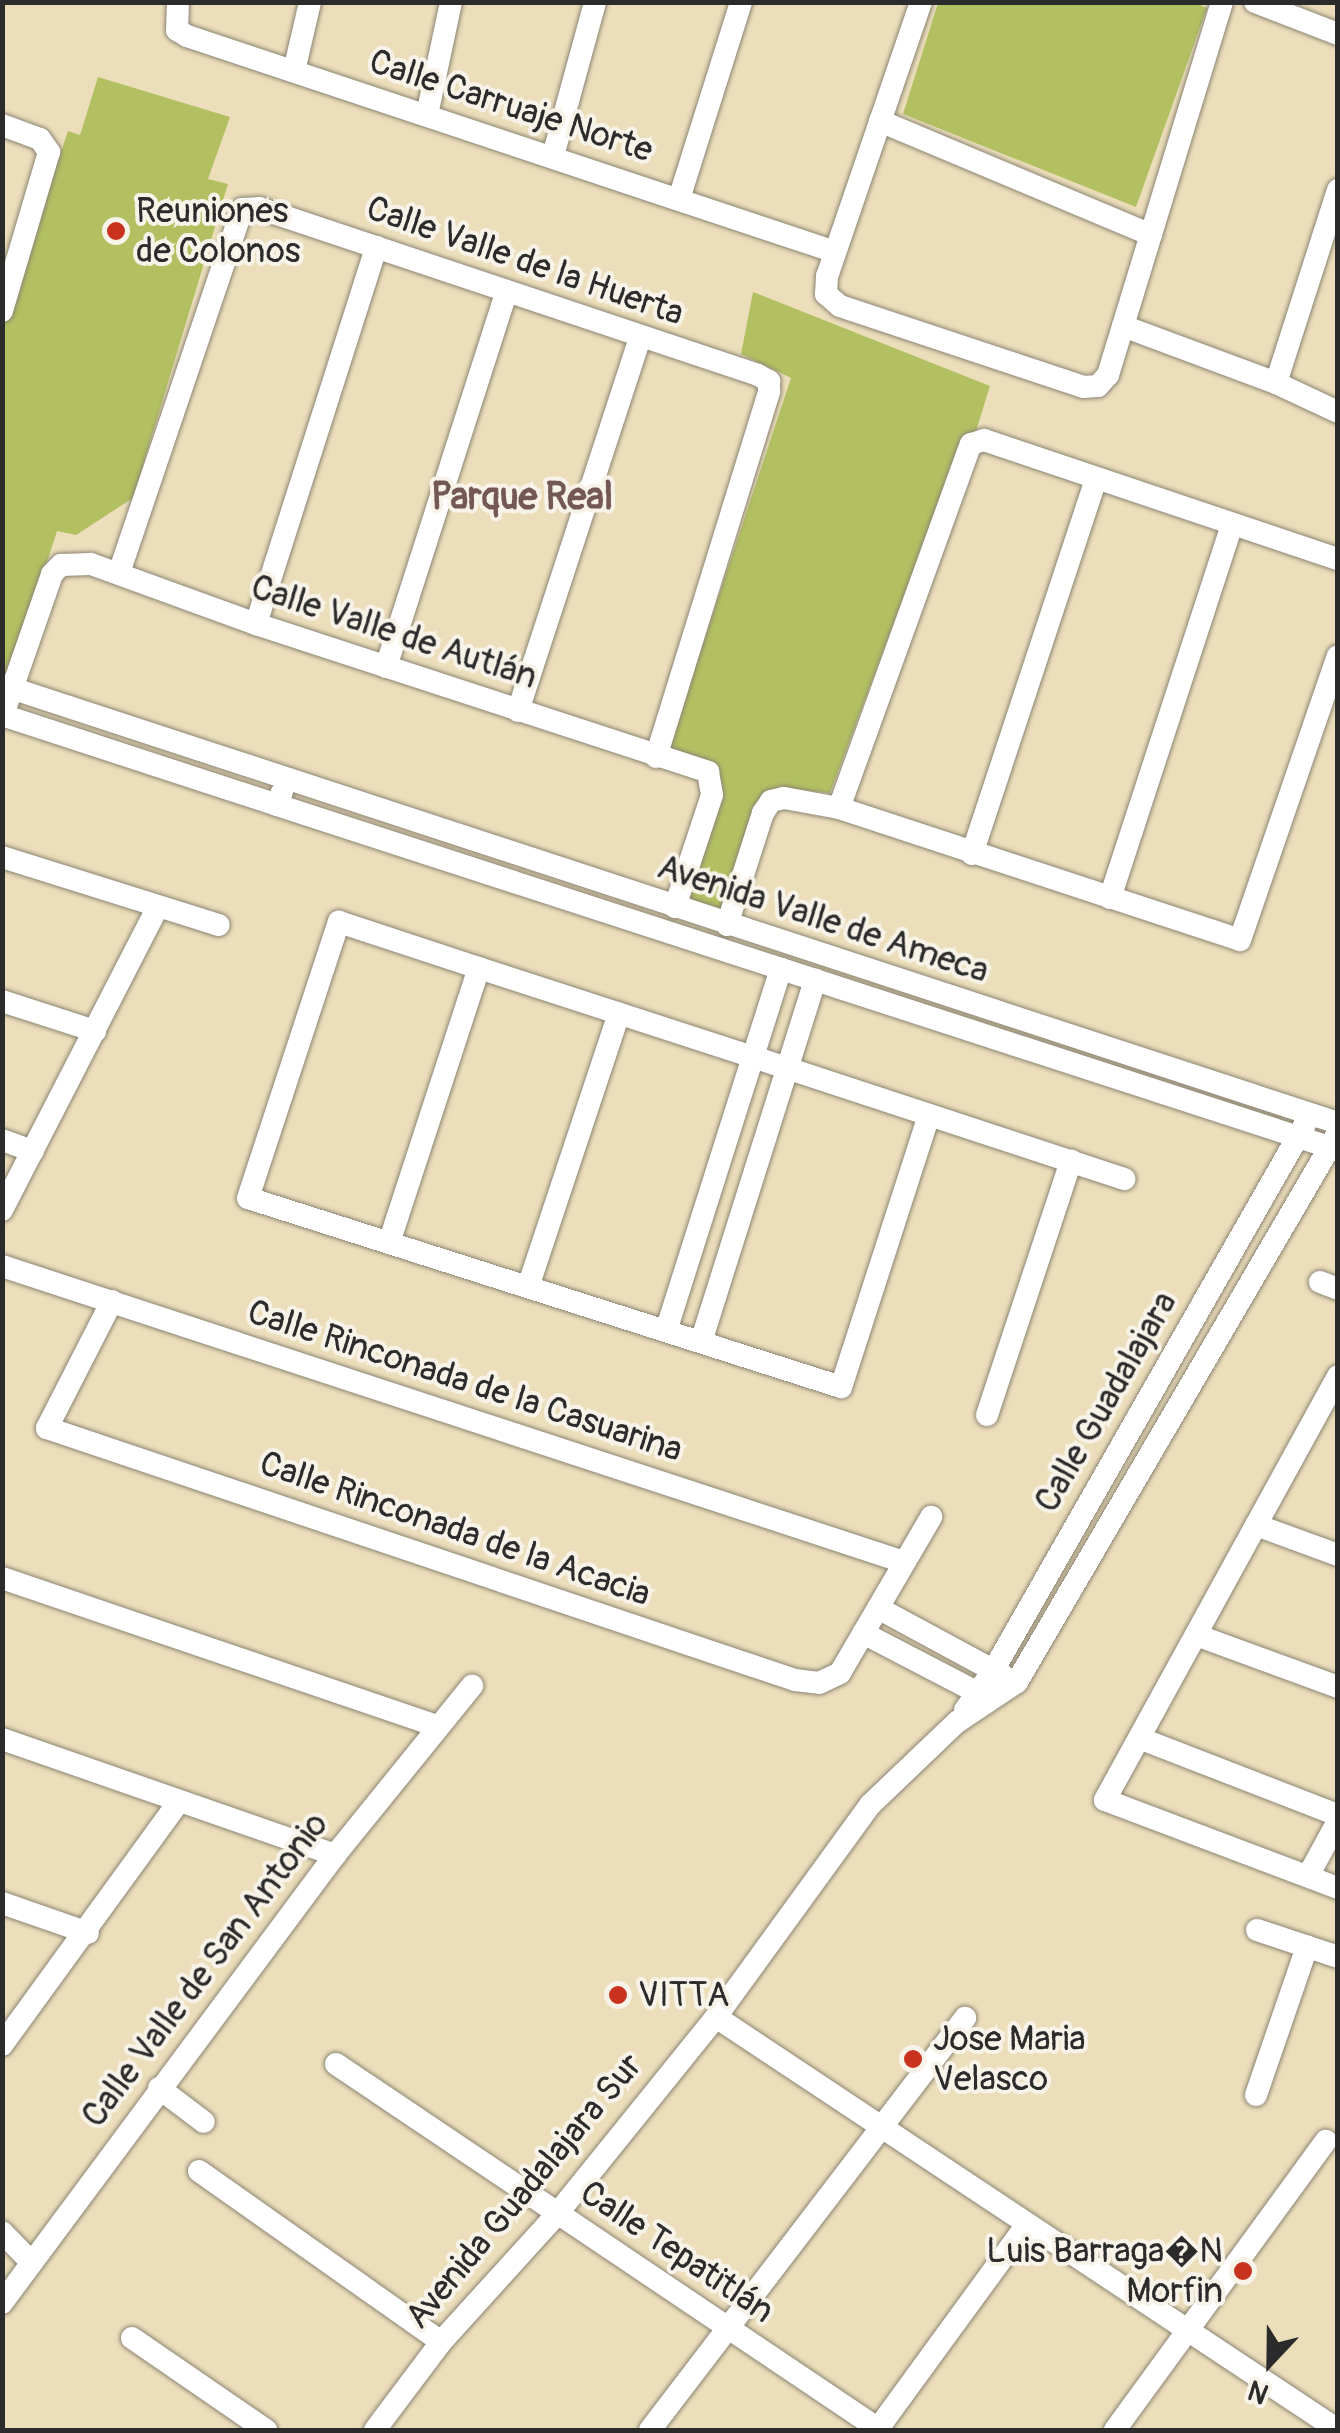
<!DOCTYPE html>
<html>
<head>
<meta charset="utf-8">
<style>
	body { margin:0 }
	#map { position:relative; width:1340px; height:2433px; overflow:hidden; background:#ecdebb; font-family:Pangolin,sans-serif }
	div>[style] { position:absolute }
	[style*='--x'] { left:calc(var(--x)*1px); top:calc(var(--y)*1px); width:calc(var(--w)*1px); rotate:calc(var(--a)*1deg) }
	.green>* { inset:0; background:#b2c062 }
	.roads { filter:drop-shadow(0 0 2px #8c8473) drop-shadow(0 0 2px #8c8473) }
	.minor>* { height:22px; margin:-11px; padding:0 11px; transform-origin:11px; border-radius:11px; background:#fff }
	.dots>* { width:28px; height:28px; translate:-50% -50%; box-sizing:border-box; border:5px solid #f7f3e8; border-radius:50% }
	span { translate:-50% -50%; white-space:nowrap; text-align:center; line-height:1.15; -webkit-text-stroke:8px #f7f3e8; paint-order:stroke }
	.street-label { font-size:35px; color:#2b2b2b }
	.poi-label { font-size:35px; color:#2b2b2b }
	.left { translate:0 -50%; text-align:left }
	.right { translate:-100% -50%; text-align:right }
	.neighbourhood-label { font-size:38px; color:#735855; font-weight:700 }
	.frame { position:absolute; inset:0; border:5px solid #2b2b2b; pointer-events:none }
	.north { position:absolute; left:1220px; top:2313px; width:100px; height:100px; -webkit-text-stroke:8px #f7f3e8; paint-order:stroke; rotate:202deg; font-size:28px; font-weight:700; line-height:40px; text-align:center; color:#2b2b2b }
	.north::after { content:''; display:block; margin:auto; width:35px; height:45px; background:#2b2b2b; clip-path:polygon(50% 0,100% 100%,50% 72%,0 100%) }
</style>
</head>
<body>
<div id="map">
	<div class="green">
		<i style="clip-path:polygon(1195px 3px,1207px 8px,1136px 207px,903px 114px,938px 3px)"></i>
		<i style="clip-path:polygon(98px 77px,230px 117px,208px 179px,228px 184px,133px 498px,76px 535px,57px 531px,11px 675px,3px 672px,3px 324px,68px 131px,80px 135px)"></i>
		<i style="clip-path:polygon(753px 292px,990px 386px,976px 431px,963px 438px,830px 793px,787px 788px,723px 912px,683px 901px,718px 797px,668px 749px,791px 378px,741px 354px)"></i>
	</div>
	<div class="roads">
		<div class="minor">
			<i style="--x:178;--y:2;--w:28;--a:92"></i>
			<i style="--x:177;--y:30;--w:12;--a:31"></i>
			<i style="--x:187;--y:36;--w:683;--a:18.43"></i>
			<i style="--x:921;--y:2;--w:290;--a:108.9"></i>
			<i style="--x:827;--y:276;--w:18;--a:93"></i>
			<i style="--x:826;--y:294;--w:18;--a:41"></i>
			<i style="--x:840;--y:306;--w:256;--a:18.4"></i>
			<i style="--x:1083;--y:387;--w:15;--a:-4"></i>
			<i style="--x:1098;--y:386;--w:15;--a:-48"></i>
			<i style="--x:1108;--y:375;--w:390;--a:-73"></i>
			<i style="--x:1255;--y:2;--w:89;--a:21.1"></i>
			<i style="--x:294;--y:71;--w:71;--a:-76.9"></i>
			<i style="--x:427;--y:115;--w:116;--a:-78"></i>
			<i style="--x:880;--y:121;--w:294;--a:22.8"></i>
			<i style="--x:2;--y:125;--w:40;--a:20.2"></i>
			<i style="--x:40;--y:139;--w:16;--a:55"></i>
			<i style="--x:49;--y:152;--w:166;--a:106.5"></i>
			<i style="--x:553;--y:156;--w:160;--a:-74.7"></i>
			<i style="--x:679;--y:199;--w:207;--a:-72.5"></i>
			<i style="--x:1123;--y:326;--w:163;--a:20.4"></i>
			<i style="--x:1276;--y:383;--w:68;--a:25.1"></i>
			<i style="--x:1276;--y:383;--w:203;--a:-72.2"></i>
			<i style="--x:119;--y:573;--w:384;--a:-71.3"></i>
			<i style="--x:242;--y:209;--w:17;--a:-3"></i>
			<i style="--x:259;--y:208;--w:526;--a:18.5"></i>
			<i style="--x:758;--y:375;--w:13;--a:29"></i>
			<i style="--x:769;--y:381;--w:11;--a:90"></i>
			<i style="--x:769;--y:392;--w:382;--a:107.2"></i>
			<i style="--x:256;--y:624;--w:396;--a:-72.3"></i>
			<i style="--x:386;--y:667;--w:393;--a:-72.2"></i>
			<i style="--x:2;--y:685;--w:1406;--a:18.15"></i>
			<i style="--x:518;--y:711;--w:393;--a:-71.9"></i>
			<i style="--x:2;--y:715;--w:289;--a:18.1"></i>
			<i style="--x:277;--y:805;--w:14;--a:-69"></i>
			<i style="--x:3;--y:715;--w:149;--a:-70.8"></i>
			<i style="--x:52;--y:574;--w:13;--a:-45"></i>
			<i style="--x:61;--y:565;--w:30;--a:-2"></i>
			<i style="--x:91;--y:564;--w:176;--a:20"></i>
			<i style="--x:256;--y:624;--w:476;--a:18.1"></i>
			<i style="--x:708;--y:772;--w:23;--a:80"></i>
			<i style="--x:712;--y:795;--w:118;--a:108.3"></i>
			<i style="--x:277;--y:805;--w:1116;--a:18.01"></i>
			<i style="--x:839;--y:808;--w:387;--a:-70.1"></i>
			<i style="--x:971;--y:444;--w:14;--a:-17"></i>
			<i style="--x:984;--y:440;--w:373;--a:18.6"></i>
			<i style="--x:972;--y:854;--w:393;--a:-71.7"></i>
			<i style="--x:2;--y:857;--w:227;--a:17.4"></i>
			<i style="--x:1110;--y:898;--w:392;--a:-71.9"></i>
			<i style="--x:727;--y:925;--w:118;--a:-72.2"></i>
			<i style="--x:763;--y:813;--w:14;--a:-56"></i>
			<i style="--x:771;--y:801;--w:13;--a:-13"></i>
			<i style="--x:784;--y:798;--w:56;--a:10.3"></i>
			<i style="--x:839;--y:808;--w:422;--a:18.2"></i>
			<i style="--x:1240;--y:940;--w:300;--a:-71"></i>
			<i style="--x:2;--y:1001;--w:98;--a:17.9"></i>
			<i style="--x:929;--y:1115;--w:286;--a:107.9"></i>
			<i style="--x:841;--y:1387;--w:622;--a:-162.32"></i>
			<i style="--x:248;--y:1198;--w:291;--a:-71.8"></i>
			<i style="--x:339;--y:922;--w:147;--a:18.2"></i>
			<i style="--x:479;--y:968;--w:288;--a:18"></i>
			<i style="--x:753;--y:1057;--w:391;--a:18.2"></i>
			<i style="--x:2;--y:1140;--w:33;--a:20"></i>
			<i style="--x:2;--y:1210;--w:341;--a:-62.8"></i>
			<i style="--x:389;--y:1243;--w:289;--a:-71.9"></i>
			<i style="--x:2;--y:1266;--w:949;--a:18.17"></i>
			<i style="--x:1320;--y:1282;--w:19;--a:21"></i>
			<i style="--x:528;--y:1287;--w:288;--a:-71.6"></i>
			<i style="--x:112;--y:1301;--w:143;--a:117.1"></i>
			<i style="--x:47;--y:1428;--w:789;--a:18.62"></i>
			<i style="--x:795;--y:1680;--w:24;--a:7"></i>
			<i style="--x:819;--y:1683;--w:23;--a:-25"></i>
			<i style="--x:840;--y:1673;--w:181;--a:-59.7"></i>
			<i style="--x:666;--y:1331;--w:380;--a:-72.4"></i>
			<i style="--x:701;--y:1342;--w:380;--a:-72.5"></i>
			<i style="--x:1338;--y:1376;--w:484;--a:118.8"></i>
			<i style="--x:1105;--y:1800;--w:249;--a:20.7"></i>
			<i style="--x:987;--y:1415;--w:268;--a:-71.7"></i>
			<i style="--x:1256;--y:1525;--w:87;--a:20.1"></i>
			<i style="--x:2;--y:1578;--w:459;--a:18.8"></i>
			<i style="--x:878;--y:1608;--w:143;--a:28.4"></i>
			<i style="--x:863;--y:1633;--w:143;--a:27.5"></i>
			<i style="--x:1196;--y:1635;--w:151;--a:20.1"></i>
			<i style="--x:965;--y:1710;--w:48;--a:-54.3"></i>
			<i style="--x:993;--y:1671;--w:630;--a:-60.3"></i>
			<i style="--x:1139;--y:1738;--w:213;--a:21.2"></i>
			<i style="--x:2;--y:1739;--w:353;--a:19.2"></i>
			<i style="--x:1308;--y:1876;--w:63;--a:-61.4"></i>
			<i style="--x:2;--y:1903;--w:91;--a:19.2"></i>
			<i style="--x:1257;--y:1930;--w:85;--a:18.4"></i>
			<i style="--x:716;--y:2017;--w:747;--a:33.58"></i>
			<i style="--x:2;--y:2045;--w:301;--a:-54"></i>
			<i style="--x:336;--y:2064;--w:656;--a:33.93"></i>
			<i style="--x:159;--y:2088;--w:56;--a:37.1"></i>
			<i style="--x:1256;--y:2095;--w:157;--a:-71"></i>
			<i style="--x:199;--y:2171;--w:296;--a:35.2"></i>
			<i style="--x:2;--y:2232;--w:42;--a:46"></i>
			<i style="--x:2;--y:2303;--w:558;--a:-53.38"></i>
			<i style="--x:335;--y:1855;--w:218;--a:-51"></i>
			<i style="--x:132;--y:2338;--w:163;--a:34.5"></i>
			<i style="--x:375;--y:2430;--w:110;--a:-53.1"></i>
			<i style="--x:441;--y:2342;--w:173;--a:-47.8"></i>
			<i style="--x:557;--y:2214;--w:253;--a:-51.1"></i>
			<i style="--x:716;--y:2017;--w:262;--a:-54"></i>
			<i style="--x:870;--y:1805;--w:120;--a:-43.7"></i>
			<i style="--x:957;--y:1722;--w:72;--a:-33.7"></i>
			<i style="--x:1017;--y:1682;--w:636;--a:-59.69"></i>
			<i style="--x:650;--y:2430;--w:519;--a:-52.6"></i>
			<i style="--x:877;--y:2430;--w:255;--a:-53.9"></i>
			<i style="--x:1115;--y:2430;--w:358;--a:-53.9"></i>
		</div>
	</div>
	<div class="dots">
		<i style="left:116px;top:231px;background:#c8321e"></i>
		<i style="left:618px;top:1995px;background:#c8321e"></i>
		<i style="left:913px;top:2059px;background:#c8321e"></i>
		<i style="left:1243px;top:2271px;background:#c8321e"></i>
	</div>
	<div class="street-label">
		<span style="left:511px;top:106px;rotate:18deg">Calle Carruaje Norte</span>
		<span style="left:525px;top:261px;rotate:19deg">Calle Valle de la Huerta</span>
		<span style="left:394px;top:632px;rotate:18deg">Calle Valle de Autlán</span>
		<span style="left:823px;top:919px;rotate:18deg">Avenida Valle de Ameca</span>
		<span style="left:465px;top:1381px;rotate:18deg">Calle Rinconada de la Casuarina</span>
		<span style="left:1106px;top:1402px;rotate:-60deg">Calle Guadalajara</span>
		<span style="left:455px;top:1529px;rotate:19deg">Calle Rinconada de la Acacia</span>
		<span style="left:205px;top:1970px;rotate:-53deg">Calle Valle de San Antonio</span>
		<span style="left:524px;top:2191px;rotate:-50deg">Avenida Guadalajara Sur</span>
		<span style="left:677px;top:2252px;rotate:34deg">Calle Tepatitlán</span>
	</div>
	<div class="poi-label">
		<span class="left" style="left:136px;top:231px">Reuniones<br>de Colonos</span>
		<span class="left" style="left:638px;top:1995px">VITTA</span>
		<span class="left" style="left:933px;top:2059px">Jose Maria<br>Velasco</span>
		<span class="right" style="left:1223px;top:2271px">Luis Barraga�N<br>Morfin</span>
	</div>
	<div class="neighbourhood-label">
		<span style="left:522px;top:498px">Parque Real</span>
	</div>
	<div class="frame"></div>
	<div class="north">N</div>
</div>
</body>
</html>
